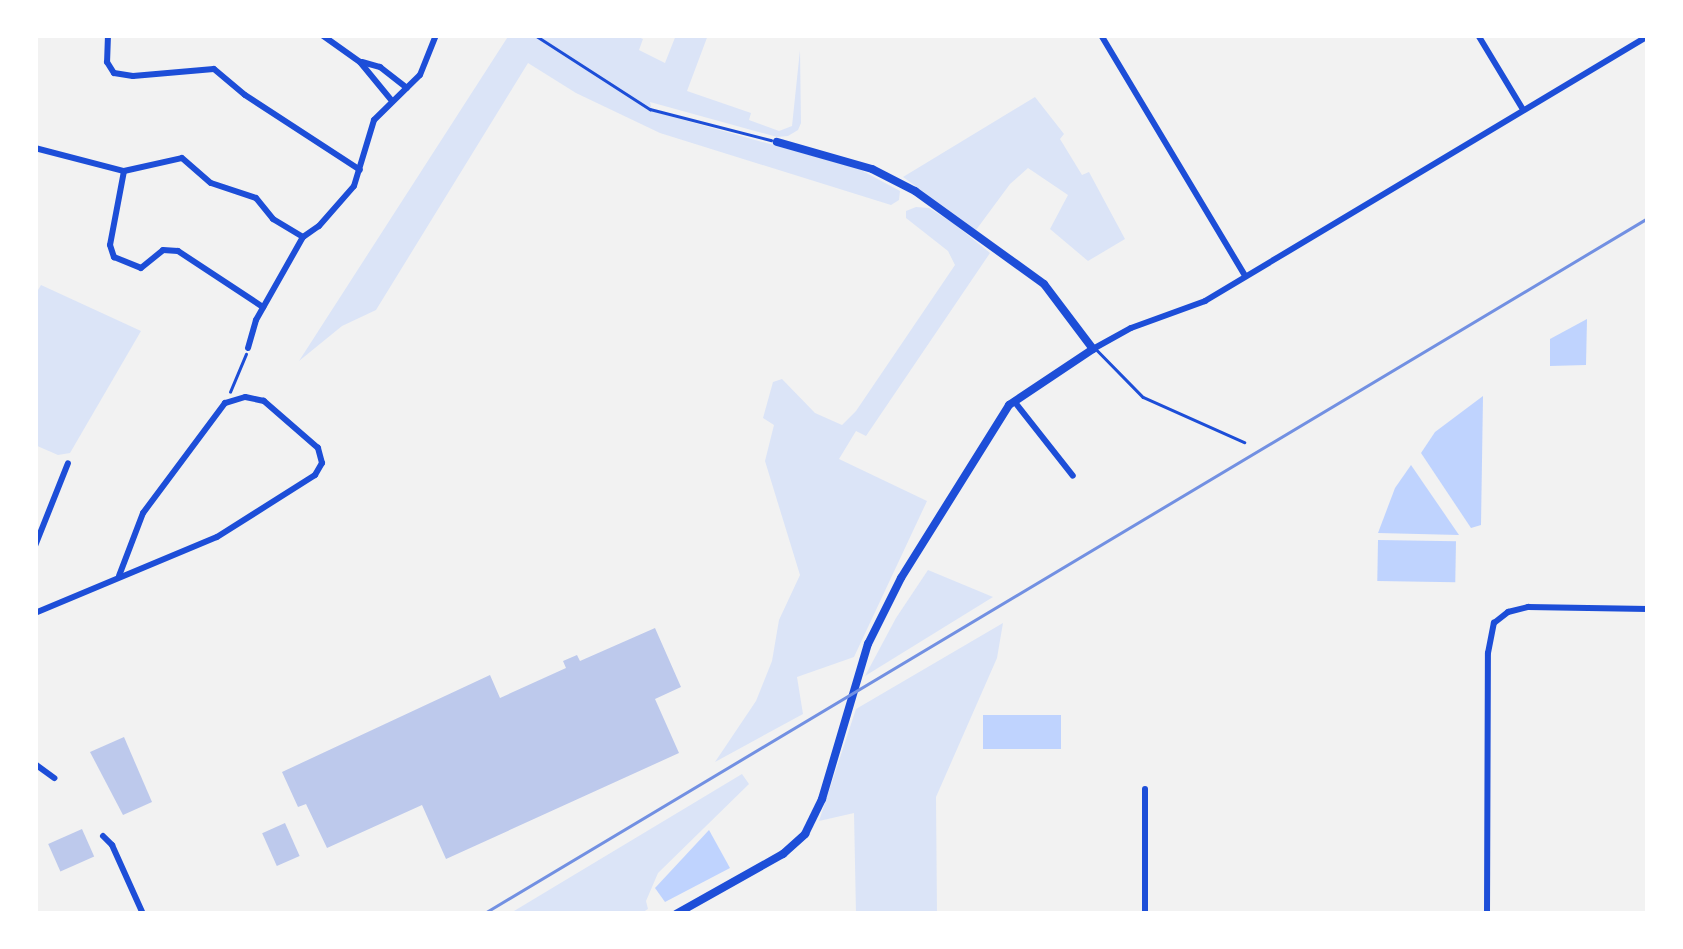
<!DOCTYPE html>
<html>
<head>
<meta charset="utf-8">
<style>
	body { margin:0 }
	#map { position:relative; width:1683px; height:949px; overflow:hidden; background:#f2f2f2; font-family:"PT Serif",serif }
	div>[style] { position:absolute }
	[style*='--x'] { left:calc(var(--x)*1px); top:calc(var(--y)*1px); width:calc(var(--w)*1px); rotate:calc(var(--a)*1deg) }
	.green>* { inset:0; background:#dbe4f7 }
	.water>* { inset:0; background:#bfd3fe; transform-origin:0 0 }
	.building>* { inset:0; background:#bdc9ec; transform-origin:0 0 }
	.path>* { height:2.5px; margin:-1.25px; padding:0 1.25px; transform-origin:1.25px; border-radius:1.25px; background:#1d4ed8 }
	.service>* { height:2.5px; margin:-1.25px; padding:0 1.25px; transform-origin:1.25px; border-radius:1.25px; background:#1d4ed8 }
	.minor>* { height:6px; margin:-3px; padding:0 3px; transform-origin:3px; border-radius:3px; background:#1d4ed8 }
	.tertiary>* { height:8px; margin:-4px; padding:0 4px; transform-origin:4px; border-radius:4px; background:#1d4ed8 }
	.rail>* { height:2.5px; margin:-1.25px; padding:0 1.25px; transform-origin:1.25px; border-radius:1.25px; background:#7290e2 }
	span { translate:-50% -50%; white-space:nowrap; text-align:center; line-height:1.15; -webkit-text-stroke:8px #fff; paint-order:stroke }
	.frame { position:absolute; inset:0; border:38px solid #fff; pointer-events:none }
</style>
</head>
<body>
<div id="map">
	<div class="green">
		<i style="clip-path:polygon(509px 35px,634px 35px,643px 39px,639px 50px,665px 63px,676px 35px,708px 35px,687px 91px,751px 113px,749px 120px,779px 131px,792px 126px,800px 50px,801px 123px,798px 130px,788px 136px,777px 137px,650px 102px,652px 111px,859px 169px,900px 191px,899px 200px,891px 205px,660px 133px,576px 93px,528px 63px,376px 310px,342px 326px,299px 361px)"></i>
		<i style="clip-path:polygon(1035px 97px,1064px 134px,1060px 139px,1082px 175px,1089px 172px,1125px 239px,1088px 261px,1050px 229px,1068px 195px,1028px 168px,1010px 184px,976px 230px,903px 177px)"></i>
		<i style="clip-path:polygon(916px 207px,929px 208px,953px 223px,990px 253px,866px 436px,856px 431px,839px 459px,927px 501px,854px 657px,797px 677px,803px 714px,715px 762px,756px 701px,772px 661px,779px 620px,800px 575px,765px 461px,774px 425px,763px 418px,773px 382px,782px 379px,815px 413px,842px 425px,856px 411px,955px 265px,948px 251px,906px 218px,906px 211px)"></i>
		<i style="clip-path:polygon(41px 285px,141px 331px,70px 453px,58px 455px,35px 445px,35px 295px)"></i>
		<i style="clip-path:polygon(928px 570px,993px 597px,865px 676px,896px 618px)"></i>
		<i style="clip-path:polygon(1003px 623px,997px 658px,936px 797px,937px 914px,856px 914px,854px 813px,819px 821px,856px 709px)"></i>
		<i style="clip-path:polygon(742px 774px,749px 784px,658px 873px,646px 901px,648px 909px,640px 914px,509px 914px)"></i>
	</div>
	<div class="water">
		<i style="clip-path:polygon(1587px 319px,1586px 365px,1550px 366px,1550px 339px)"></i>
		<i style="clip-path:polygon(1483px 396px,1481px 525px,1471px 528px,1421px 453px,1435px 432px)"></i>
		<i style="clip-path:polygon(1411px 465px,1459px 535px,1378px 533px,1395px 488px)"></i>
		<i style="left:1378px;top:540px;width:78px;height:41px;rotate:1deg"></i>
		<i style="left:983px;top:715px;width:78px;height:34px"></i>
		<i style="clip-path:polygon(709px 830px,730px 868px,665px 902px,655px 888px)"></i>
	</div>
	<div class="building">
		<i style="clip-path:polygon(655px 628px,681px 687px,655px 699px,679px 753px,446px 859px,422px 805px,327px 848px,306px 804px,298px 807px,282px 772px,490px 675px,500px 698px,566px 668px,563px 661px,577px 655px,580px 661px)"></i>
		<i style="clip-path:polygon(124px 737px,152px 802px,123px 815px,90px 752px)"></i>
		<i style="left:285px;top:823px;width:36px;height:25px;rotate:66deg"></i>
		<i style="left:82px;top:829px;width:30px;height:37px;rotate:66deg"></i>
	</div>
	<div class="path">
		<i style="--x:535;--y:35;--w:137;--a:32.8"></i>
		<i style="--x:650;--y:109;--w:125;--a:14.4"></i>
		<i style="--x:230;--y:392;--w:41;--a:-67.2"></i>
	</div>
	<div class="service">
		<i style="--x:1096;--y:349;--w:67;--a:45.6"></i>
		<i style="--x:1143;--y:397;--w:111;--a:24"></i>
	</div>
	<div class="minor">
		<i style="--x:108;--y:35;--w:27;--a:92"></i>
		<i style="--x:107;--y:62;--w:13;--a:58"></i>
		<i style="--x:114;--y:73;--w:19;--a:9"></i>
		<i style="--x:133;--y:76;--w:81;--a:-4.9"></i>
		<i style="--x:214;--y:69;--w:40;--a:40"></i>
		<i style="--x:245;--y:95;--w:137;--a:33.1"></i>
		<i style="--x:322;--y:35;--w:47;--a:35.4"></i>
		<i style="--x:360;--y:62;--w:50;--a:50.6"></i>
		<i style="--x:1101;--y:35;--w:281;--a:59.1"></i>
		<i style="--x:1478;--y:35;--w:85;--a:58.9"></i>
		<i style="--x:362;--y:62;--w:19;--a:16"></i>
		<i style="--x:380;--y:67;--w:34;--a:38"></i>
		<i style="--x:35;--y:148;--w:92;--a:14.5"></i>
		<i style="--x:124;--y:171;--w:59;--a:-12.6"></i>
		<i style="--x:182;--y:158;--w:38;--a:41"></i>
		<i style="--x:211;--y:183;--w:47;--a:18.4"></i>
		<i style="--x:256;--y:198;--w:27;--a:51"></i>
		<i style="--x:273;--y:219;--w:35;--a:31"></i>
		<i style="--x:124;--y:171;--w:75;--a:100.7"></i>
		<i style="--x:110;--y:245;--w:13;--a:72"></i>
		<i style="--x:114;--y:257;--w:29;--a:22"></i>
		<i style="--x:141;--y:268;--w:28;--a:-39"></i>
		<i style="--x:163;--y:250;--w:15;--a:4"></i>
		<i style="--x:178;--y:251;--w:102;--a:33.4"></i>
		<i style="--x:303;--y:237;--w:19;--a:-35"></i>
		<i style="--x:319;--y:226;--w:53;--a:-48.8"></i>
		<i style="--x:354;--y:186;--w:69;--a:-73.1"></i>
		<i style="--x:374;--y:120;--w:64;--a:-44.4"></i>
		<i style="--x:420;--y:75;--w:43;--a:-68.2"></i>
		<i style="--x:248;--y:348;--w:29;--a:-74"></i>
		<i style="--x:256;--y:320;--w:95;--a:-60.5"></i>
		<i style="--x:1093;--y:349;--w:43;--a:-28.9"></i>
		<i style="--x:1131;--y:328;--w:79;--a:-20"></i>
		<i style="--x:1205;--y:301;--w:516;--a:-30.89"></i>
		<i style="--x:1014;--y:401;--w:95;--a:51.8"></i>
		<i style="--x:35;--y:546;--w:89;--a:-68.3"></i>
		<i style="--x:35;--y:613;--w:197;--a:-22.7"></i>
		<i style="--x:217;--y:537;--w:116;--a:-32.3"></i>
		<i style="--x:315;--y:475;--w:14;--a:-60"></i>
		<i style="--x:322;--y:463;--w:16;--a:-105"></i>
		<i style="--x:318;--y:448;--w:72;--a:-139"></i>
		<i style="--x:264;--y:401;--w:19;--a:-168"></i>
		<i style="--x:245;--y:397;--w:21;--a:163"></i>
		<i style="--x:225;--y:403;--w:137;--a:126.7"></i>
		<i style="--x:143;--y:513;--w:67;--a:110.9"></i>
		<i style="--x:35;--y:764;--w:24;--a:36"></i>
		<i style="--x:103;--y:836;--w:13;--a:45"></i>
		<i style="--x:112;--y:845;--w:76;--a:65.8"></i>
		<i style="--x:1145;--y:914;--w:125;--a:-90"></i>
		<i style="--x:1487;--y:914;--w:261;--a:-89.8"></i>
		<i style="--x:1488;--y:653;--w:31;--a:-79"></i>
		<i style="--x:1494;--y:623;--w:18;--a:-38"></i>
		<i style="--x:1508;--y:612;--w:21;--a:-14"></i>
		<i style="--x:1528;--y:607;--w:120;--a:1"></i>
	</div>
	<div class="tertiary">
		<i style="--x:676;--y:914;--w:123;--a:-29.3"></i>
		<i style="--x:783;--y:854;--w:30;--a:-42"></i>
		<i style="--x:805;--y:834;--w:39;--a:-64"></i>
		<i style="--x:822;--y:799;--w:162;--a:-73.5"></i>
		<i style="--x:868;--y:644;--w:74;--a:-63.4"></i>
		<i style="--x:901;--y:578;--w:204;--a:-58"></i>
		<i style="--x:1009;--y:405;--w:101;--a:-33.7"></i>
		<i style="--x:1093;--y:349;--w:81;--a:-127"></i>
		<i style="--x:1044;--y:284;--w:159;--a:-144.2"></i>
		<i style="--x:915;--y:191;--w:48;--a:-152.9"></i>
		<i style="--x:872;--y:169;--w:99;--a:-164.1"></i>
	</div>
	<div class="rail">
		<i style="--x:483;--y:914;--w:1357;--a:-30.86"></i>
	</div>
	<div class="frame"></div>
</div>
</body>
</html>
